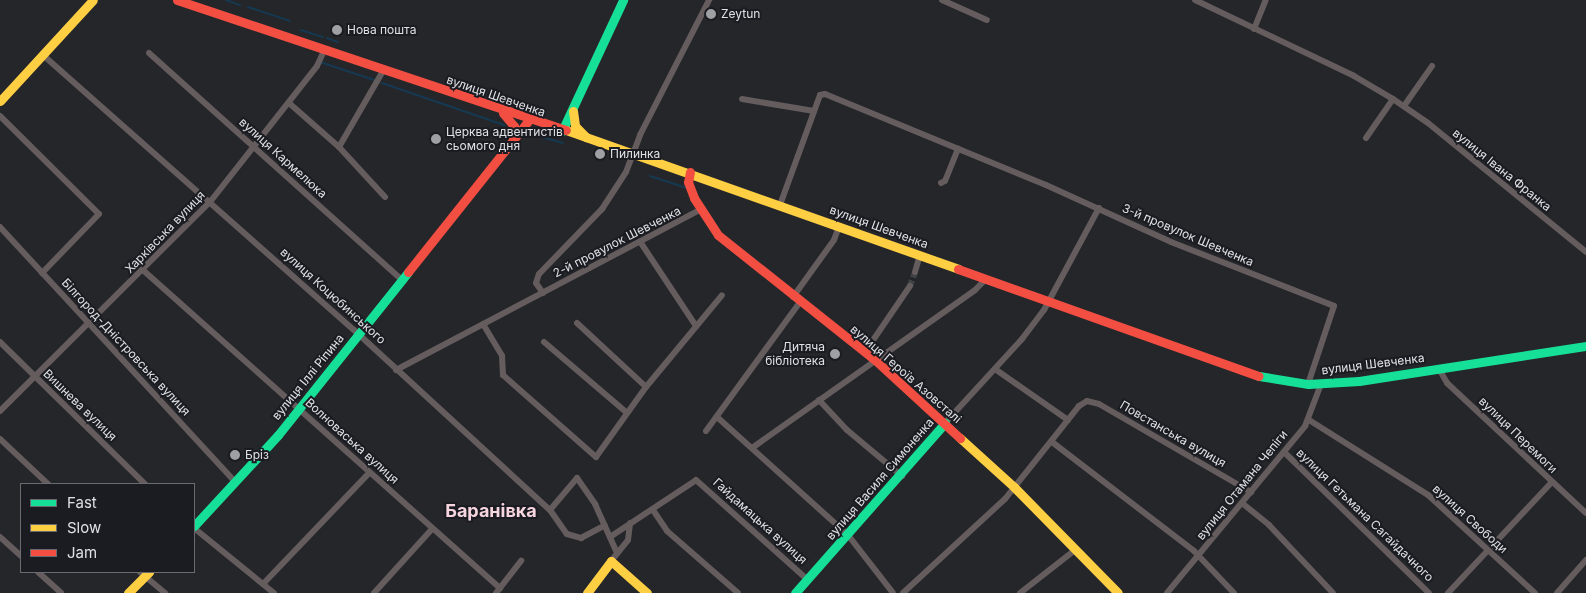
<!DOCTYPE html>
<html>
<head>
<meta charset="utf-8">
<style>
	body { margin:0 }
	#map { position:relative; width:1586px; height:593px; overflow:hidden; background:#25262a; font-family:Inter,sans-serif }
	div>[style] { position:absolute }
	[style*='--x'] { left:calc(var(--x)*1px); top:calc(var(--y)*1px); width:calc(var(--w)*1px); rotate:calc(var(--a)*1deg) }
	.stream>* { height:2px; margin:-1px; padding:0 1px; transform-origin:1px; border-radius:1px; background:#153951 }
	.street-tunnel>* { height:6px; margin-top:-3px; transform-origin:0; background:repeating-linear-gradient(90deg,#414246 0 6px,transparent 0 9px) }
	.street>* { height:6px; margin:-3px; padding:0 3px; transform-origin:3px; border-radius:3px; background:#655c5d }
	.fast>* { height:9px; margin:-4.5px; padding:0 4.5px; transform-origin:4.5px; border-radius:4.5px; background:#16e098 }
	.slow>* { height:9px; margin:-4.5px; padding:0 4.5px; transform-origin:4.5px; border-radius:4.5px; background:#ffcf43 }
	.jam>* { height:9px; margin:-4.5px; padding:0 4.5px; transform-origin:4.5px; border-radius:4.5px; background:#f24e42 }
	.dots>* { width:14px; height:14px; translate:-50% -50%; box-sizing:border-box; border:2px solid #1a1c22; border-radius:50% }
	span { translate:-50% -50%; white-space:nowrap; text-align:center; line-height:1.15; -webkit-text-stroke:4px #1a1c22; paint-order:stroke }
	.poi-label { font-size:12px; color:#dfe1e5 }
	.left { translate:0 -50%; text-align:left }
	.right { translate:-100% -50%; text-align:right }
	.street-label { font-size:12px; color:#dfe1e5 }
	.district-label { font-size:18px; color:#f7d5df; font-weight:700 }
	.legend { position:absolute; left:20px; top:483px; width:175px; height:90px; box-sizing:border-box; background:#1a1c22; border:1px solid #696b70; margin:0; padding:6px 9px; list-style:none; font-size:15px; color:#dfe1e5 }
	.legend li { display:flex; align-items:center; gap:10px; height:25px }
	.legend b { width:25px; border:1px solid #696b70 }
</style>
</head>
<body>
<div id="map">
	<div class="stream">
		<i style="--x:226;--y:0;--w:15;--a:20"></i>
		<i style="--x:248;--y:7;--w:44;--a:18.4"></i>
		<i style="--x:301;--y:30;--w:23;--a:18"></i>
		<i style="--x:327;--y:38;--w:12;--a:20"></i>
		<i style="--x:320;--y:62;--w:57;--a:18.4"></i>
		<i style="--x:382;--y:83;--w:129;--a:19"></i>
		<i style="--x:535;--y:135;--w:29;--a:16"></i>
		<i style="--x:650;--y:176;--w:38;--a:18"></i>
	</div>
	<div class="street-tunnel">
		<i style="--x:910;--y:286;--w:15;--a:-70"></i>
	</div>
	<div class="street">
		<i style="--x:942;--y:0;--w:49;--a:24"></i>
		<i style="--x:1195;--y:0;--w:176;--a:25.5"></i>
		<i style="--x:1354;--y:76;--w:45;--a:30.5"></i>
		<i style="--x:1393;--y:99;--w:42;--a:34.4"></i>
		<i style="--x:1428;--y:123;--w:204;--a:39.2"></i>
		<i style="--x:1254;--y:29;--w:31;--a:-68"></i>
		<i style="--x:149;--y:53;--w:340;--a:41.9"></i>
		<i style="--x:44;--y:56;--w:414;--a:41.5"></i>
		<i style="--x:354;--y:330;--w:266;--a:42.6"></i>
		<i style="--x:550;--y:510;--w:29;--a:55"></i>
		<i style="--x:567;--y:534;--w:15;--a:16"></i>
		<i style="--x:581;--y:538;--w:27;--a:-28"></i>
		<i style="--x:742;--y:99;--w:73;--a:9.5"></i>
		<i style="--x:289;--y:103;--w:67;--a:41.3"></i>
		<i style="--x:339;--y:147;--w:68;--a:47.4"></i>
		<i style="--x:1404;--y:106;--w:49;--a:-55"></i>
		<i style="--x:0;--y:116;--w:139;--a:44.7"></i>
		<i style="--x:99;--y:214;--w:82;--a:134"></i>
		<i style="--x:1366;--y:138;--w:47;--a:-55.3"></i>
		<i style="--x:339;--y:147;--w:88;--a:-59.9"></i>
		<i style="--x:941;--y:183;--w:4;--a:-27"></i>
		<i style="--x:945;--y:181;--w:35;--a:-68"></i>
		<i style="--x:780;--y:205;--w:117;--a:-70"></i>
		<i style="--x:820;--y:95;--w:5;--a:-11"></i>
		<i style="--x:825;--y:94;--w:239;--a:22.4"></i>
		<i style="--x:1046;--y:185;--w:137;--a:24.5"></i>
		<i style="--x:1171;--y:242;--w:175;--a:21.4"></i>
		<i style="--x:1334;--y:306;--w:82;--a:108.4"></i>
		<i style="--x:0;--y:227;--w:348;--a:47.3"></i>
		<i style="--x:641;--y:243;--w:100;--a:56.5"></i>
		<i style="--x:144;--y:271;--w:477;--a:41.7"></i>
		<i style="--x:915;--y:272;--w:18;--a:-74"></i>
		<i style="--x:543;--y:293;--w:12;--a:-125"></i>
		<i style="--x:536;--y:283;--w:9;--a:-72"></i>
		<i style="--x:539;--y:274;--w:91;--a:-45.9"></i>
		<i style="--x:602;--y:209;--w:44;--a:-57"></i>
		<i style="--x:626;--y:172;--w:40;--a:-69"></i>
		<i style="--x:640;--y:135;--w:152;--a:-62.9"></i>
		<i style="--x:793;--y:297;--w:70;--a:-54.3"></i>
		<i style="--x:834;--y:240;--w:15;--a:-70"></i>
		<i style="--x:577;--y:323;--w:94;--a:42.8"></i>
		<i style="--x:483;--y:324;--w:37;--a:59"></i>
		<i style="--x:502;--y:356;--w:19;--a:87"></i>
		<i style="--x:503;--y:375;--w:124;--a:41.4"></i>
		<i style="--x:596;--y:457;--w:86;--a:-54.5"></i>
		<i style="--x:646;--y:387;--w:119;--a:-50.4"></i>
		<i style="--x:0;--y:342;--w:203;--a:44.4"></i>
		<i style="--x:544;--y:342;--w:109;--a:40.5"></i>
		<i style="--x:865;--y:352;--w:80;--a:-55.7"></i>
		<i style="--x:995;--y:369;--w:89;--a:34.9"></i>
		<i style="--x:1439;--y:369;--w:16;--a:60"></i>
		<i style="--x:1447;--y:383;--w:190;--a:43.1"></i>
		<i style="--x:396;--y:370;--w:344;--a:-27.8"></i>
		<i style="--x:819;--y:400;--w:41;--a:47"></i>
		<i style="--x:847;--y:430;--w:72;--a:39.9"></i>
		<i style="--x:0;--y:411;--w:296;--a:-44.9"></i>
		<i style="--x:210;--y:202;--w:173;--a:-51.8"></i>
		<i style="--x:317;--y:66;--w:17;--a:-65"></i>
		<i style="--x:717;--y:417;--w:176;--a:42"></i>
		<i style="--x:848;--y:535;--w:73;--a:52.2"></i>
		<i style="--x:1309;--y:420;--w:141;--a:32.2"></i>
		<i style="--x:1428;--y:495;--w:145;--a:42.5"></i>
		<i style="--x:945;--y:423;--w:114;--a:-47.5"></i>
		<i style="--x:1022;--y:339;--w:36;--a:-53"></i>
		<i style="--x:1044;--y:310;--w:116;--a:-61.7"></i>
		<i style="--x:706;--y:431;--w:160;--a:-53.9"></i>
		<i style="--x:0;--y:439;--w:66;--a:43.2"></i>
		<i style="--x:1052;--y:442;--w:179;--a:37.5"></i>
		<i style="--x:1194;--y:551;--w:58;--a:46.4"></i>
		<i style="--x:752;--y:448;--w:273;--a:-35.3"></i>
		<i style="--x:975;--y:290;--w:16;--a:-45"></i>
		<i style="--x:1284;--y:452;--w:202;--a:44.2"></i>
		<i style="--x:1242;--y:503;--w:35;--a:39"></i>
		<i style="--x:1269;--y:525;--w:93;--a:46.7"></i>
		<i style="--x:550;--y:510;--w:42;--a:-49.8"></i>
		<i style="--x:577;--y:478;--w:32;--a:55"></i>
		<i style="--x:595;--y:504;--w:54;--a:65.8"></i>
		<i style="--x:653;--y:510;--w:25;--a:56"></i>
		<i style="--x:667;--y:531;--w:94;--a:41.1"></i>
		<i style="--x:194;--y:528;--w:103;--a:39.1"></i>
		<i style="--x:0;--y:537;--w:28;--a:42"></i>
		<i style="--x:610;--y:537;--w:103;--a:-33.5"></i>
		<i style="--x:696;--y:480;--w:150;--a:41.8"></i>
		<i style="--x:611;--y:561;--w:27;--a:-51"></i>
		<i style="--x:628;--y:540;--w:17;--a:-83"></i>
		<i style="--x:38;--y:572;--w:31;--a:42"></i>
		<i style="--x:140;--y:572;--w:33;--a:40"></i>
		<i style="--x:263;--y:584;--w:153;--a:-46.3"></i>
		<i style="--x:374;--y:593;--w:86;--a:-47.8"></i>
		<i style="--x:496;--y:593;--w:41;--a:-52"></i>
		<i style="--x:903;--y:593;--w:139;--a:-42.7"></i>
		<i style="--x:1005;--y:499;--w:119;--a:-51.5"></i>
		<i style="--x:1079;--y:406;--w:9;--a:-32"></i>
		<i style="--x:1087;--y:401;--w:12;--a:14"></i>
		<i style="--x:1099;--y:404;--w:176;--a:30.1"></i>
		<i style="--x:1020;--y:593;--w:70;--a:-38"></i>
		<i style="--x:1167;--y:593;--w:217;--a:-50.4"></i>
		<i style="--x:1305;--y:426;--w:45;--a:-69.1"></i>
		<i style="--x:1448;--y:593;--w:151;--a:-46.9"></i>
		<i style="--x:1557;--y:593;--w:44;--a:-48.7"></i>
	</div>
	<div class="fast">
		<i style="--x:562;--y:131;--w:145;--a:-65"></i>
		<i style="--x:1259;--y:376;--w:50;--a:9.3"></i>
		<i style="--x:1308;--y:384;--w:51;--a:-3.4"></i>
		<i style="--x:1359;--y:381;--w:230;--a:-8.8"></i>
		<i style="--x:194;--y:526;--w:124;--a:-47.3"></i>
		<i style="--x:278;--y:435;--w:208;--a:-51.4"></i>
		<i style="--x:795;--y:593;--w:227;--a:-48.6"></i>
	</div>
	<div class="slow">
		<i style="--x:0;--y:101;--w:137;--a:-47.4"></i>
		<i style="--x:573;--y:111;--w:15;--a:82"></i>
		<i style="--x:575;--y:126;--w:16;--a:45"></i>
		<i style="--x:566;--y:130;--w:416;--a:19.5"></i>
		<i style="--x:960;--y:438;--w:73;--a:42.2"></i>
		<i style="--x:1014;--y:487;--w:148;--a:45.5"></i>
		<i style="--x:128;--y:593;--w:30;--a:-45"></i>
		<i style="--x:587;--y:593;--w:40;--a:-53"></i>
		<i style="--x:611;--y:561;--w:48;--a:41.6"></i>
	</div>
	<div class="jam">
		<i style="--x:177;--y:0;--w:410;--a:18.5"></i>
		<i style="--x:503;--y:113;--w:17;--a:50"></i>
		<i style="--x:514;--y:126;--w:14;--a:94"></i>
		<i style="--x:690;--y:172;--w:10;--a:101"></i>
		<i style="--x:688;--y:182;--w:17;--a:69"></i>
		<i style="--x:694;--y:198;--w:44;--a:57"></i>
		<i style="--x:718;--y:235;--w:199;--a:38.5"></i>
		<i style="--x:874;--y:359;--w:117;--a:42.6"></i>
		<i style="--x:958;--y:269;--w:319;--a:19.6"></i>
		<i style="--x:408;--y:272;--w:194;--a:-51.5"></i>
	</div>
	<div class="dots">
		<i style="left:711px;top:14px;background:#9ea0a4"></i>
		<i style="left:337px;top:30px;background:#9ea0a4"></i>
		<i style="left:436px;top:139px;background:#9ea0a4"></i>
		<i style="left:600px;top:154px;background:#9ea0a4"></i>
		<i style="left:835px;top:354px;background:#9ea0a4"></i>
		<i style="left:235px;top:455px;background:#9ea0a4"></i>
	</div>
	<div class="poi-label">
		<span class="left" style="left:721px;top:14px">Zeytun</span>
		<span class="left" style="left:347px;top:30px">Нова пошта</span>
		<span class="left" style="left:446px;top:139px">Церква адвентистів<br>сьомого дня</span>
		<span class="left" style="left:610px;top:154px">Пилинка</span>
		<span class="right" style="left:825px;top:354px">Дитяча<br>бібліотека</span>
		<span class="left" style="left:245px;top:455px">Бріз</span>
	</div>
	<div class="street-label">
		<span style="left:496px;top:96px;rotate:19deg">вулиця Шевченка</span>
		<span style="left:283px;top:158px;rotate:42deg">вулиця Кармелюка</span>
		<span style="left:1502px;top:170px;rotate:39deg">вулиця Івана Франка</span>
		<span style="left:879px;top:227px;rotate:20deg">вулиця Шевченка</span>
		<span style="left:165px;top:232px;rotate:-46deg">Харківська вулиця</span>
		<span style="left:1188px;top:235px;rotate:23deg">3-й провулок Шевченка</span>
		<span style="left:617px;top:242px;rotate:-27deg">2-й провулок Шевченка</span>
		<span style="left:333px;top:296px;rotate:42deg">вулиця Коцюбинського</span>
		<span style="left:126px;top:347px;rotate:47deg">Білгород-Дністровська вулиця</span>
		<span style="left:1373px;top:364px;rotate:-7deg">вулиця Шевченка</span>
		<span style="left:906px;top:374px;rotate:41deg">вулиця Героїв Азовсталі</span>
		<span style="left:308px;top:377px;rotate:-51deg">вулиця Іллі Ріпина</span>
		<span style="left:80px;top:405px;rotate:44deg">Вишнева вулиця</span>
		<span style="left:1173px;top:434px;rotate:30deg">Повстанська вулиця</span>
		<span style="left:1518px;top:435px;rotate:44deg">вулиця Перемоги</span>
		<span style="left:352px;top:441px;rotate:42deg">Волноваська вулиця</span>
		<span style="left:880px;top:479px;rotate:-49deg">вулиця Василя Симоненка</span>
		<span style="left:1242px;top:485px;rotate:-51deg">вулиця Отамана Чепіги</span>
		<span style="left:1365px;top:515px;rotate:44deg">вулиця Гетьмана Сагайдачного</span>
		<span style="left:1470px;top:519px;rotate:42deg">вулиця Свободи</span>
		<span style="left:760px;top:521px;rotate:42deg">Гайдамацька вулиця</span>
	</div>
	<div class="district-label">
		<span style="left:491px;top:511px">Баранівка</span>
	</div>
	<ul class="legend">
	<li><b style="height:6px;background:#16e098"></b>Fast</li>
	<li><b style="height:6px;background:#ffcf43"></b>Slow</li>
	<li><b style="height:6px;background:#f24e42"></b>Jam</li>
	</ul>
</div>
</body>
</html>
